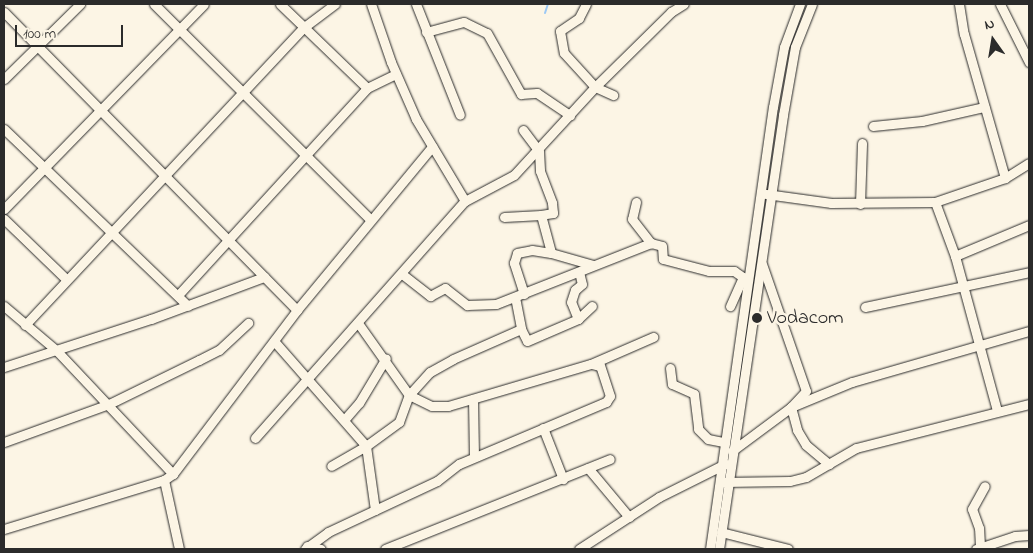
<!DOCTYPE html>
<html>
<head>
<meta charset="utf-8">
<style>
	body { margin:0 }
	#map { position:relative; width:1033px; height:553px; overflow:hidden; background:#fcf5e5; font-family:"Indie Flower",sans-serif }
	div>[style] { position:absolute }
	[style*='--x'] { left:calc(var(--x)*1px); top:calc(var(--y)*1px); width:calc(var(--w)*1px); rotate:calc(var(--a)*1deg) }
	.stream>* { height:2px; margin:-1px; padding:0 1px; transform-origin:1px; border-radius:1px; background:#9bc8f5 }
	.roads { filter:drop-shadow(0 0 1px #2b2b2b) drop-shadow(0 0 1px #2b2b2b) }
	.minor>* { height:9px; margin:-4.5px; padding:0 4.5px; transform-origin:4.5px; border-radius:4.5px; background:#fcf5e5 }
	.dots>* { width:14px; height:14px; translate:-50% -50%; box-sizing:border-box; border:2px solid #fcf5e5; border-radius:50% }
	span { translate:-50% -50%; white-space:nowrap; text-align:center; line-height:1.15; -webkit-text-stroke:5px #fcf5e5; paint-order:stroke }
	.poi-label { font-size:20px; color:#2b2b2b }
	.left { translate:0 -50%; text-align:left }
	.frame { position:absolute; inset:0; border:5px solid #2b2b2b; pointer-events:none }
	.north { position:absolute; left:968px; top:15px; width:50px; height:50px; -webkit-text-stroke:4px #fcf5e5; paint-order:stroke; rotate:347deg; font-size:14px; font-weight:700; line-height:20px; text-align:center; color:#2b2b2b }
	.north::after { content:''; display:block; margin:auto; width:18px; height:22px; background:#2b2b2b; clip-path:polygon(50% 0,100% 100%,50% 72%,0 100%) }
	.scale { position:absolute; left:15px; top:25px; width:108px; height:22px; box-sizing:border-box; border:2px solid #2b2b2b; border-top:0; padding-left:6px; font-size:15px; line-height:18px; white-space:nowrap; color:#2b2b2b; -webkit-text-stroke:4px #fcf5e5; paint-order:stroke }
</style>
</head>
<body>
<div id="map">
	<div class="stream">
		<i style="--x:545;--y:13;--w:9;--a:-72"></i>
	</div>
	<div class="roads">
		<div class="minor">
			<i style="--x:154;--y:4;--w:305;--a:44.9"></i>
			<i style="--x:280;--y:4;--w:121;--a:44"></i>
			<i style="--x:416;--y:4;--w:119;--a:68.4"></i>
			<i style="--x:586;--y:4;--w:16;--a:117"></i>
			<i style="--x:579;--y:18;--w:23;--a:146"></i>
			<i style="--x:560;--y:31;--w:22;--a:80"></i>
			<i style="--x:564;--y:53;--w:46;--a:47.6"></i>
			<i style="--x:595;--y:87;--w:20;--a:24"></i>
			<i style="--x:959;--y:4;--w:30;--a:81"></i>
			<i style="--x:964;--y:34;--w:150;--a:74.1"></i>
			<i style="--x:1000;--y:4;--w:65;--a:63.4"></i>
			<i style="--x:4;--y:12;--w:418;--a:45.5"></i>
			<i style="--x:426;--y:32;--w:39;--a:-15"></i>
			<i style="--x:464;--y:22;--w:25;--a:26"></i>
			<i style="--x:487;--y:33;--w:70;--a:60.9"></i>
			<i style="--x:521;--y:94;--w:16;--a:-4"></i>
			<i style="--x:537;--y:93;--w:40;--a:34"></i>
			<i style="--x:4;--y:79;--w:107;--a:-44.6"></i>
			<i style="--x:873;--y:126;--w:49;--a:-5.8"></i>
			<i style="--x:922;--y:121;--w:64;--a:-12.7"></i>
			<i style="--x:4;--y:129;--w:255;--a:43.9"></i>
			<i style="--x:523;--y:130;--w:26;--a:53"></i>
			<i style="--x:539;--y:151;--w:20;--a:87"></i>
			<i style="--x:540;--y:171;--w:34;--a:69"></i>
			<i style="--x:552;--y:203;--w:10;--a:84"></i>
			<i style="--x:553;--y:213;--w:12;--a:171"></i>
			<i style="--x:541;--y:215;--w:39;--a:75"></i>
			<i style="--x:551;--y:253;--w:44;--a:15.9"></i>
			<i style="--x:766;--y:194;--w:66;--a:7.9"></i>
			<i style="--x:831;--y:203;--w:104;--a:-0.6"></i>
			<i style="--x:935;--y:202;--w:74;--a:-18.9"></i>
			<i style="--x:1005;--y:178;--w:28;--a:-32"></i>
			<i style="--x:465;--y:201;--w:55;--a:-28"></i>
			<i style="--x:514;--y:175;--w:120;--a:-47.4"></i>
			<i style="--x:595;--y:87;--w:107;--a:-44.6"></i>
			<i style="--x:671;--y:12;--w:15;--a:-32"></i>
			<i style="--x:636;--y:202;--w:17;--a:103"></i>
			<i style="--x:632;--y:219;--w:31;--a:52"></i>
			<i style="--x:651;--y:243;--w:11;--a:15"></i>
			<i style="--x:662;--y:246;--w:13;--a:86"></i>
			<i style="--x:663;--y:259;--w:48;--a:14.6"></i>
			<i style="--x:709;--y:271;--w:25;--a:0"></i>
			<i style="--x:734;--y:271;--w:11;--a:34"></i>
			<i style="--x:743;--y:277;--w:32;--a:114"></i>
			<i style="--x:935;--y:202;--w:58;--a:69.7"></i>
			<i style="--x:955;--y:256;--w:161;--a:74.8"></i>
			<i style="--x:860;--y:204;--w:61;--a:-88.1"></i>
			<i style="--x:4;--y:209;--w:286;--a:-45.7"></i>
			<i style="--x:504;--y:217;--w:37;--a:-3"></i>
			<i style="--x:4;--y:219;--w:86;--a:44.1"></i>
			<i style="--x:955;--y:256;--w:80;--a:-22.7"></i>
			<i style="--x:762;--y:264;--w:134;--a:70.9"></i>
			<i style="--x:806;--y:391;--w:22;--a:133"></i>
			<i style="--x:791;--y:407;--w:24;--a:75"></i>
			<i style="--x:797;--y:430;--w:17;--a:59"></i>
			<i style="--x:806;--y:445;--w:30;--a:40"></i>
			<i style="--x:402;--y:274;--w:36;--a:38"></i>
			<i style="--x:430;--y:296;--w:17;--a:-28"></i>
			<i style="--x:445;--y:288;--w:28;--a:38"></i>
			<i style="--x:467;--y:305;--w:29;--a:-2"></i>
			<i style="--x:496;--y:304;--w:167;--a:-21.5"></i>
			<i style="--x:179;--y:294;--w:279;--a:-47.6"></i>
			<i style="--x:367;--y:88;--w:32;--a:-26"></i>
			<i style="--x:524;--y:294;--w:33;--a:-108"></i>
			<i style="--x:514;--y:263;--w:10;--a:-73"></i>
			<i style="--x:517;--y:253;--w:15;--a:-11"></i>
			<i style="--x:532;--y:250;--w:19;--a:9"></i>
			<i style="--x:515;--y:297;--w:33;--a:79"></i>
			<i style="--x:4;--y:306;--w:70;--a:40.3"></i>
			<i style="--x:57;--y:351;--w:169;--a:46.7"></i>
			<i style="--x:865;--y:307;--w:168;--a:-12"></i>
			<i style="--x:578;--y:319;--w:18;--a:-112"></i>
			<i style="--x:571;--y:302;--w:13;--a:-72"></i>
			<i style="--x:575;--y:290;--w:9;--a:-41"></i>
			<i style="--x:582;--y:284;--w:12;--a:-104"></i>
			<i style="--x:358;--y:323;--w:88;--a:54.7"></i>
			<i style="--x:409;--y:395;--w:31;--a:-48"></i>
			<i style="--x:430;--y:372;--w:26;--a:-29"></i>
			<i style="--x:453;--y:359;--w:74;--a:-23.8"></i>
			<i style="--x:521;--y:329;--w:13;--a:63"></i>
			<i style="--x:527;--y:341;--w:56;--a:-23.3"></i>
			<i style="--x:578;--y:319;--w:19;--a:-43"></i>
			<i style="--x:25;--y:325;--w:407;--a:-46.9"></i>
			<i style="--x:303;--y:28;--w:40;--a:-37"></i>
			<i style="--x:274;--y:341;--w:140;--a:48.8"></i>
			<i style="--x:366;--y:446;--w:40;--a:150.3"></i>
			<i style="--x:4;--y:367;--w:155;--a:-18.1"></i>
			<i style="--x:151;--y:319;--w:121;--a:-20.4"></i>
			<i style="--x:670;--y:368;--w:16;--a:83"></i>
			<i style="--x:672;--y:384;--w:24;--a:24"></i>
			<i style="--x:694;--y:394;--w:35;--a:83"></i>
			<i style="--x:698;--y:429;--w:14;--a:45"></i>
			<i style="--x:708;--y:439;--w:16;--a:11"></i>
			<i style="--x:473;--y:399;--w:58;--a:89"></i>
			<i style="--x:344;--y:420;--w:23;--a:-49"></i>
			<i style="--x:359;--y:403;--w:52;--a:-59"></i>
			<i style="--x:543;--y:428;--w:55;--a:68.6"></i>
			<i style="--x:255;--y:438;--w:317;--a:-48.5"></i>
			<i style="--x:465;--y:201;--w:96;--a:-120.9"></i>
			<i style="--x:416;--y:119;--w:62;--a:-113.7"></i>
			<i style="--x:391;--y:62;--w:61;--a:-109"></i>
			<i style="--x:4;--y:442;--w:112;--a:-19.9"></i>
			<i style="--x:109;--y:404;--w:100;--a:-26.1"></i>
			<i style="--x:199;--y:360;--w:22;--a:-27"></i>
			<i style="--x:219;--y:350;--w:40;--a:-43"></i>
			<i style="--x:732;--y:451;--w:74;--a:-36.7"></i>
			<i style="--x:791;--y:407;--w:66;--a:-22.3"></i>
			<i style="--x:852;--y:382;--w:184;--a:-16.1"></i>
			<i style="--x:588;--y:468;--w:64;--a:50.1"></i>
			<i style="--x:164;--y:480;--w:71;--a:77.7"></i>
			<i style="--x:723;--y:482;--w:67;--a:-0.9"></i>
			<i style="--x:790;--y:481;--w:16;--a:-14"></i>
			<i style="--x:806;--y:477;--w:58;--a:-30.1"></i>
			<i style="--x:856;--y:448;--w:179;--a:-14.3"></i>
			<i style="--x:375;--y:510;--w:65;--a:-98"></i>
			<i style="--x:366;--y:446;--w:41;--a:-36"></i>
			<i style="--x:399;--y:422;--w:29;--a:-70"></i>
			<i style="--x:409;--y:395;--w:25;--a:26"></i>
			<i style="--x:432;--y:406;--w:16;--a:0"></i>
			<i style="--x:448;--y:406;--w:149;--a:-16.4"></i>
			<i style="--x:591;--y:364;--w:68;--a:-23.5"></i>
			<i style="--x:4;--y:529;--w:167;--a:-17"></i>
			<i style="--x:164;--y:480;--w:11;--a:-34"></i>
			<i style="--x:173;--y:474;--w:206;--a:-52.9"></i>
			<i style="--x:297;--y:310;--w:212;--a:-50.4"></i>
			<i style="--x:721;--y:532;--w:69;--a:14.2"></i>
			<i style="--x:307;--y:546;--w:14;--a:12"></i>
			<i style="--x:980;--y:546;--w:18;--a:-93"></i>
			<i style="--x:979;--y:528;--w:20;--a:-110"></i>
			<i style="--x:972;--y:509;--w:26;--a:-61"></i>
			<i style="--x:305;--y:549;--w:29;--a:-36"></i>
			<i style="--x:328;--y:532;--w:120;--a:-25.1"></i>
			<i style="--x:437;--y:481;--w:28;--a:-38"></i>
			<i style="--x:459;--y:464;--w:160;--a:-22.9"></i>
			<i style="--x:606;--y:402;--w:7;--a:-56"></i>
			<i style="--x:610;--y:396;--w:32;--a:-108"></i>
			<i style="--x:600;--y:366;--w:9;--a:-167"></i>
			<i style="--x:385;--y:549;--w:242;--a:-21.8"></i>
			<i style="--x:579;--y:549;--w:95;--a:-33"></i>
			<i style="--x:659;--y:497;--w:74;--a:-26.6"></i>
			<i style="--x:710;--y:549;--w:446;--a:-81.9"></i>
			<i style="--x:773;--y:107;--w:61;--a:-79.6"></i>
			<i style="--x:784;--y:47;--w:46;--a:-69.6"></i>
			<i style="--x:719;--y:549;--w:439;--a:-81.6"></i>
			<i style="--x:783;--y:115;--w:69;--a:-80"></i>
			<i style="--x:795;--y:47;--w:46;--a:-68.4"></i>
			<i style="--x:976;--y:549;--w:41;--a:-18.4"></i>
			<i style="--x:1015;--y:536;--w:14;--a:-4"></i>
		</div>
	</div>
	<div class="dots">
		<i style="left:757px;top:318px;background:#2b2b2b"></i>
	</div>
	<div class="poi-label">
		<span class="left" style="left:767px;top:318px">Vodacom</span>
	</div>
	<div class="frame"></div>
	<div class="north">N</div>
	<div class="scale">100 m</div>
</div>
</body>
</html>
